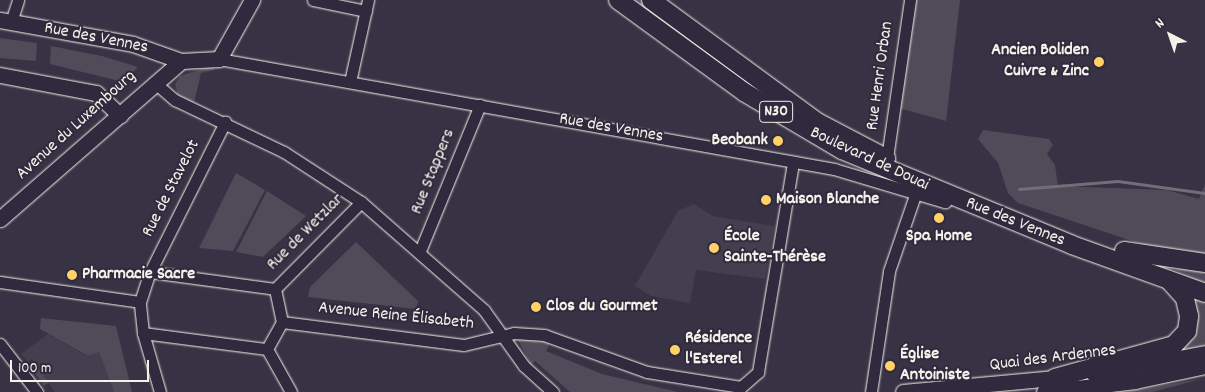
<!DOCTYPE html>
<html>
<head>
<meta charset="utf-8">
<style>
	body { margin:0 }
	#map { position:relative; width:1205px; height:392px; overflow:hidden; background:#373244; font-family:Dekko,sans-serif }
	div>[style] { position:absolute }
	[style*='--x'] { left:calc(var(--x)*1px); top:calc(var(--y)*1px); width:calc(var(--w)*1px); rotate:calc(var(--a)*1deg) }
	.built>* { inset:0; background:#433f4e }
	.green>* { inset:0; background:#504b59; transform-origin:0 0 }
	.stream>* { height:2.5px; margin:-1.25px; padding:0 1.25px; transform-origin:1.25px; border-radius:1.25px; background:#726e77 }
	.roads { filter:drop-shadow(0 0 1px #f4f1e8) drop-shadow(0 0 1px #f4f1e8) }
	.street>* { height:11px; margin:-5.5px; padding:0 5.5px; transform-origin:5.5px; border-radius:5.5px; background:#2f2a3d }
	.secondary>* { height:15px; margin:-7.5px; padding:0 7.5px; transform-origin:7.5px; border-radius:7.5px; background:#2f2a3d }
	.primary>* { height:18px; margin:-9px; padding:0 9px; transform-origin:9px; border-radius:9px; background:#2f2a3d }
	.dots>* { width:14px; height:14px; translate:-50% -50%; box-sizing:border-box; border:2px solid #2f2a3d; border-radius:50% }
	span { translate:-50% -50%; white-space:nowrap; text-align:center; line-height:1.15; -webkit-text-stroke:4px #2f2a3d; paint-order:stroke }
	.shield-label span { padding:1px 4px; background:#2f2a3d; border:1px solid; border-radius:4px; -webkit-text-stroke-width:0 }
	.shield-label { font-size:16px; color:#f4f1e8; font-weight:700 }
	.street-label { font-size:18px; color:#f4f1e8 }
	.poi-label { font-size:18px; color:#f4f1e8; font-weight:700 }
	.right { translate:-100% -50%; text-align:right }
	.left { translate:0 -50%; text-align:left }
	.north { position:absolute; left:1145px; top:10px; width:50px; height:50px; -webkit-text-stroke:4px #2f2a3d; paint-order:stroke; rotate:319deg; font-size:14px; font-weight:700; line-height:20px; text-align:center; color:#f4f1e8 }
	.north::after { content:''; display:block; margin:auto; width:18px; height:22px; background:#f4f1e8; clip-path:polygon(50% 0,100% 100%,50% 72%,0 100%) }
	.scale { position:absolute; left:10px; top:360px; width:139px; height:22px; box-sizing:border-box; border:2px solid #f4f1e8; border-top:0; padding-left:6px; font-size:15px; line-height:18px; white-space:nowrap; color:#f4f1e8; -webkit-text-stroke:4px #2f2a3d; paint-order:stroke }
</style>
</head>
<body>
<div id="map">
	<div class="built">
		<i style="clip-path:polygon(694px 204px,713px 216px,775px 226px,765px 279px,696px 270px,690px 303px,651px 296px,635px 286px,678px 211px)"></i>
		<i style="clip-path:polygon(48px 334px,87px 356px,99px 352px,114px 392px,55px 392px,32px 359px,28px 362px,21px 354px)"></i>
	</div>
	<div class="green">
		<i style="clip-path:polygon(629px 0,645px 0,787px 113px)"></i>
		<i style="clip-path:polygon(911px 0,960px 0,946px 121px,895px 107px)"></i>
		<i style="clip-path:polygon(0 38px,37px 43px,36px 61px,0 58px)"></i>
		<i style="clip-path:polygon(51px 46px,102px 56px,138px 67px,123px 82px,50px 64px)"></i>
		<i style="clip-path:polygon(214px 65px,214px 70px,201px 73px,194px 103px,178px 96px,175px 84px,180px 76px)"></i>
		<i style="clip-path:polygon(983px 130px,1049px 139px,1053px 145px,1047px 154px,1055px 165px,1058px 186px,1167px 190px,1199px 199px,1205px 184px,1205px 346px,1160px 358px,1178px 347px,1190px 277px,1174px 270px,1184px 268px,1144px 245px,1018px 203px,1008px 193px,998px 163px,978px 139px)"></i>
		<i style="clip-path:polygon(236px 173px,265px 190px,233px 251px,199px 248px)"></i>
		<i style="clip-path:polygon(267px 191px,306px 216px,263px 257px,236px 252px)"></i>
		<i style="clip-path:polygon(356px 242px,418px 301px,416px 309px,308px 297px,310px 287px)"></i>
		<i style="clip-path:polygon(41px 318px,116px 326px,132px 392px,114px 392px,99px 352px,88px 356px,40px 329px)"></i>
		<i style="clip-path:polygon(517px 338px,550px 343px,546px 351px,602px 374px,678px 392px,570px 392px,535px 361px,531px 365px)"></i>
		<i style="left:35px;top:363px;width:24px;height:6px;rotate:55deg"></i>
		<i style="clip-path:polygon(1201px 379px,1153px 392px,1123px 392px)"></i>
	</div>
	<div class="stream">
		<i style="--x:1019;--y:189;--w:99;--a:-4.6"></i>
		<i style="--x:1118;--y:181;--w:88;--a:7.9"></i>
	</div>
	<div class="roads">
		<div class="street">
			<i style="--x:313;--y:0;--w:54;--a:11.7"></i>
			<i style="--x:11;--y:22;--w:23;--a:-72"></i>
			<i style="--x:219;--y:59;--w:625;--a:10.14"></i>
			<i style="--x:834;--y:169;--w:116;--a:16.6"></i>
			<i style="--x:945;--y:202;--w:7;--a:-45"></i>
			<i style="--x:154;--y:82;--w:28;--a:41"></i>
			<i style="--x:175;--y:100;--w:121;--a:25.5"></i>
			<i style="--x:284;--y:152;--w:92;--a:33"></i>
			<i style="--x:361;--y:202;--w:164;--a:41.3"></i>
			<i style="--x:484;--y:310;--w:69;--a:54.5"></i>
			<i style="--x:524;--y:366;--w:39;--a:42"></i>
			<i style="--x:350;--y:82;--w:84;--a:-77.6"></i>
			<i style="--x:887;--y:158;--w:160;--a:-81.7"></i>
			<i style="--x:420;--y:251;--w:158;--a:-67.7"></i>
			<i style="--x:150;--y:272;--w:126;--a:7.7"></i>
			<i style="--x:0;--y:282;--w:141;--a:8.1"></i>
			<i style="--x:275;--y:289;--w:122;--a:-45.3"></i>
			<i style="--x:282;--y:322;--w:183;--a:7.2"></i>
			<i style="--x:464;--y:345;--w:51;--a:-13.5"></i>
			<i style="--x:514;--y:333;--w:30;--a:4"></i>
			<i style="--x:544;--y:335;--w:109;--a:19.8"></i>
			<i style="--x:647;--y:372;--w:95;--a:9.1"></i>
			<i style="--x:741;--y:387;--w:23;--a:-41"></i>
			<i style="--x:758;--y:372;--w:213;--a:-80.5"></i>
			<i style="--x:143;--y:333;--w:125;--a:7.4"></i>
			<i style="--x:0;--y:344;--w:61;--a:52.4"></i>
			<i style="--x:267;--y:349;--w:31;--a:-61"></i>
			<i style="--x:282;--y:322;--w:34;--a:-102"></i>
			<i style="--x:267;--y:349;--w:49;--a:60.8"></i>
			<i style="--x:160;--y:392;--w:61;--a:-106.1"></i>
			<i style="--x:143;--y:333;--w:31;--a:-96"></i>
			<i style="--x:140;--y:302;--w:32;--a:-72"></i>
			<i style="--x:150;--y:272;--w:168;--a:-63.4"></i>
			<i style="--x:871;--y:392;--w:122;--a:-81.5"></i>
			<i style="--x:889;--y:271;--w:83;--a:-71.1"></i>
		</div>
		<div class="secondary">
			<i style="--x:0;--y:20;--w:135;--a:10.2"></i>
			<i style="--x:133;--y:44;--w:51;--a:19.5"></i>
			<i style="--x:181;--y:61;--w:38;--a:-3"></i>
			<i style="--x:219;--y:59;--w:68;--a:-60.8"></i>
			<i style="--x:0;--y:75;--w:98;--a:10.6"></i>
			<i style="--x:96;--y:93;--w:33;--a:43"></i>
			<i style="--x:0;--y:219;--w:240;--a:-41.1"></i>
			<i style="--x:1094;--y:374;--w:113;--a:-10.7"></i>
			<i style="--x:903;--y:392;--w:164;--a:-5.3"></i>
			<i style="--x:1044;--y:392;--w:92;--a:-6.9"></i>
			<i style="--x:1135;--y:381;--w:72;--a:-12.1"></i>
		</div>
		<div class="primary">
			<i style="--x:618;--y:0;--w:156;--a:36.1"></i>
			<i style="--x:744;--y:92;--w:114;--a:30.6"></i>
			<i style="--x:842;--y:150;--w:249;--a:22.4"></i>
			<i style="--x:1072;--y:245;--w:141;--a:19.8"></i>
			<i style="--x:651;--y:0;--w:206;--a:36.3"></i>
			<i style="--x:817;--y:122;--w:78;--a:27.6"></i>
			<i style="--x:1124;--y:251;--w:82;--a:8.4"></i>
			<i style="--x:1055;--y:378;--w:123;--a:-15.5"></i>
			<i style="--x:1174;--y:345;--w:19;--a:-47"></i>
			<i style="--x:1187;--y:331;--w:15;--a:-82"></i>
			<i style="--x:1189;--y:316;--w:18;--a:-103"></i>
			<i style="--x:1185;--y:298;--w:24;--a:-132"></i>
		</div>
	</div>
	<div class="dots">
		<i style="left:1099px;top:62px;background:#ffd166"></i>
		<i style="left:778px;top:141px;background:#ffd166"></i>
		<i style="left:766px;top:200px;background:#ffd166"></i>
		<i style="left:939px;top:218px;background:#ffd166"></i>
		<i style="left:714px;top:248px;background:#ffd166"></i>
		<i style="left:72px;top:275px;background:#ffd166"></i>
		<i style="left:536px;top:307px;background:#ffd166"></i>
		<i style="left:675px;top:350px;background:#ffd166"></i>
		<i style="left:890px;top:366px;background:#ffd166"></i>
	</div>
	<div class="shield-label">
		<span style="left:776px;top:112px">N30</span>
	</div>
	<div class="street-label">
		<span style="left:96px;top:39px;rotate:11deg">Rue des Vennes</span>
		<span style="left:881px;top:76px;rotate:-82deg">Rue Henri Orban</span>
		<span style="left:77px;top:126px;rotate:-42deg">Avenue du Luxembourg</span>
		<span style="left:611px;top:129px;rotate:10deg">Rue des Vennes</span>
		<span style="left:869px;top:160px;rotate:25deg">Boulevard de Douai</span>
		<span style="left:434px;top:172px;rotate:-68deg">Rue Stappers</span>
		<span style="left:172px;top:189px;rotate:-63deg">Rue de Stavelot</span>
		<span style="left:1015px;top:223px;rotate:22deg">Rue des Vennes</span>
		<span style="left:306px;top:233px;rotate:-45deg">Rue de Wetzlar</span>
		<span style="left:396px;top:317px;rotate:6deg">Avenue Reine Élisabeth</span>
		<span style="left:1053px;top:359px;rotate:-7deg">Quai des Ardennes</span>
	</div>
	<div class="poi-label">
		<span class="right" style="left:1089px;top:62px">Ancien Boliden<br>Cuivre &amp; Zinc</span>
		<span class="right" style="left:768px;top:141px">Beobank</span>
		<span class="left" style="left:776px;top:200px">Maison Blanche</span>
		<span style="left:939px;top:237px">Spa Home</span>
		<span class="left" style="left:724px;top:248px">École<br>Sainte-Thérèse</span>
		<span class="left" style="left:82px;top:275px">Pharmacie Sacre</span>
		<span class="left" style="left:546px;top:307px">Clos du Gourmet</span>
		<span class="left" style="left:685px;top:350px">Résidence<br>l'Esterel</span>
		<span class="left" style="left:900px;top:366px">Église<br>Antoiniste</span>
	</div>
	<div class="north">N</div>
	<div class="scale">100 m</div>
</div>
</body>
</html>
